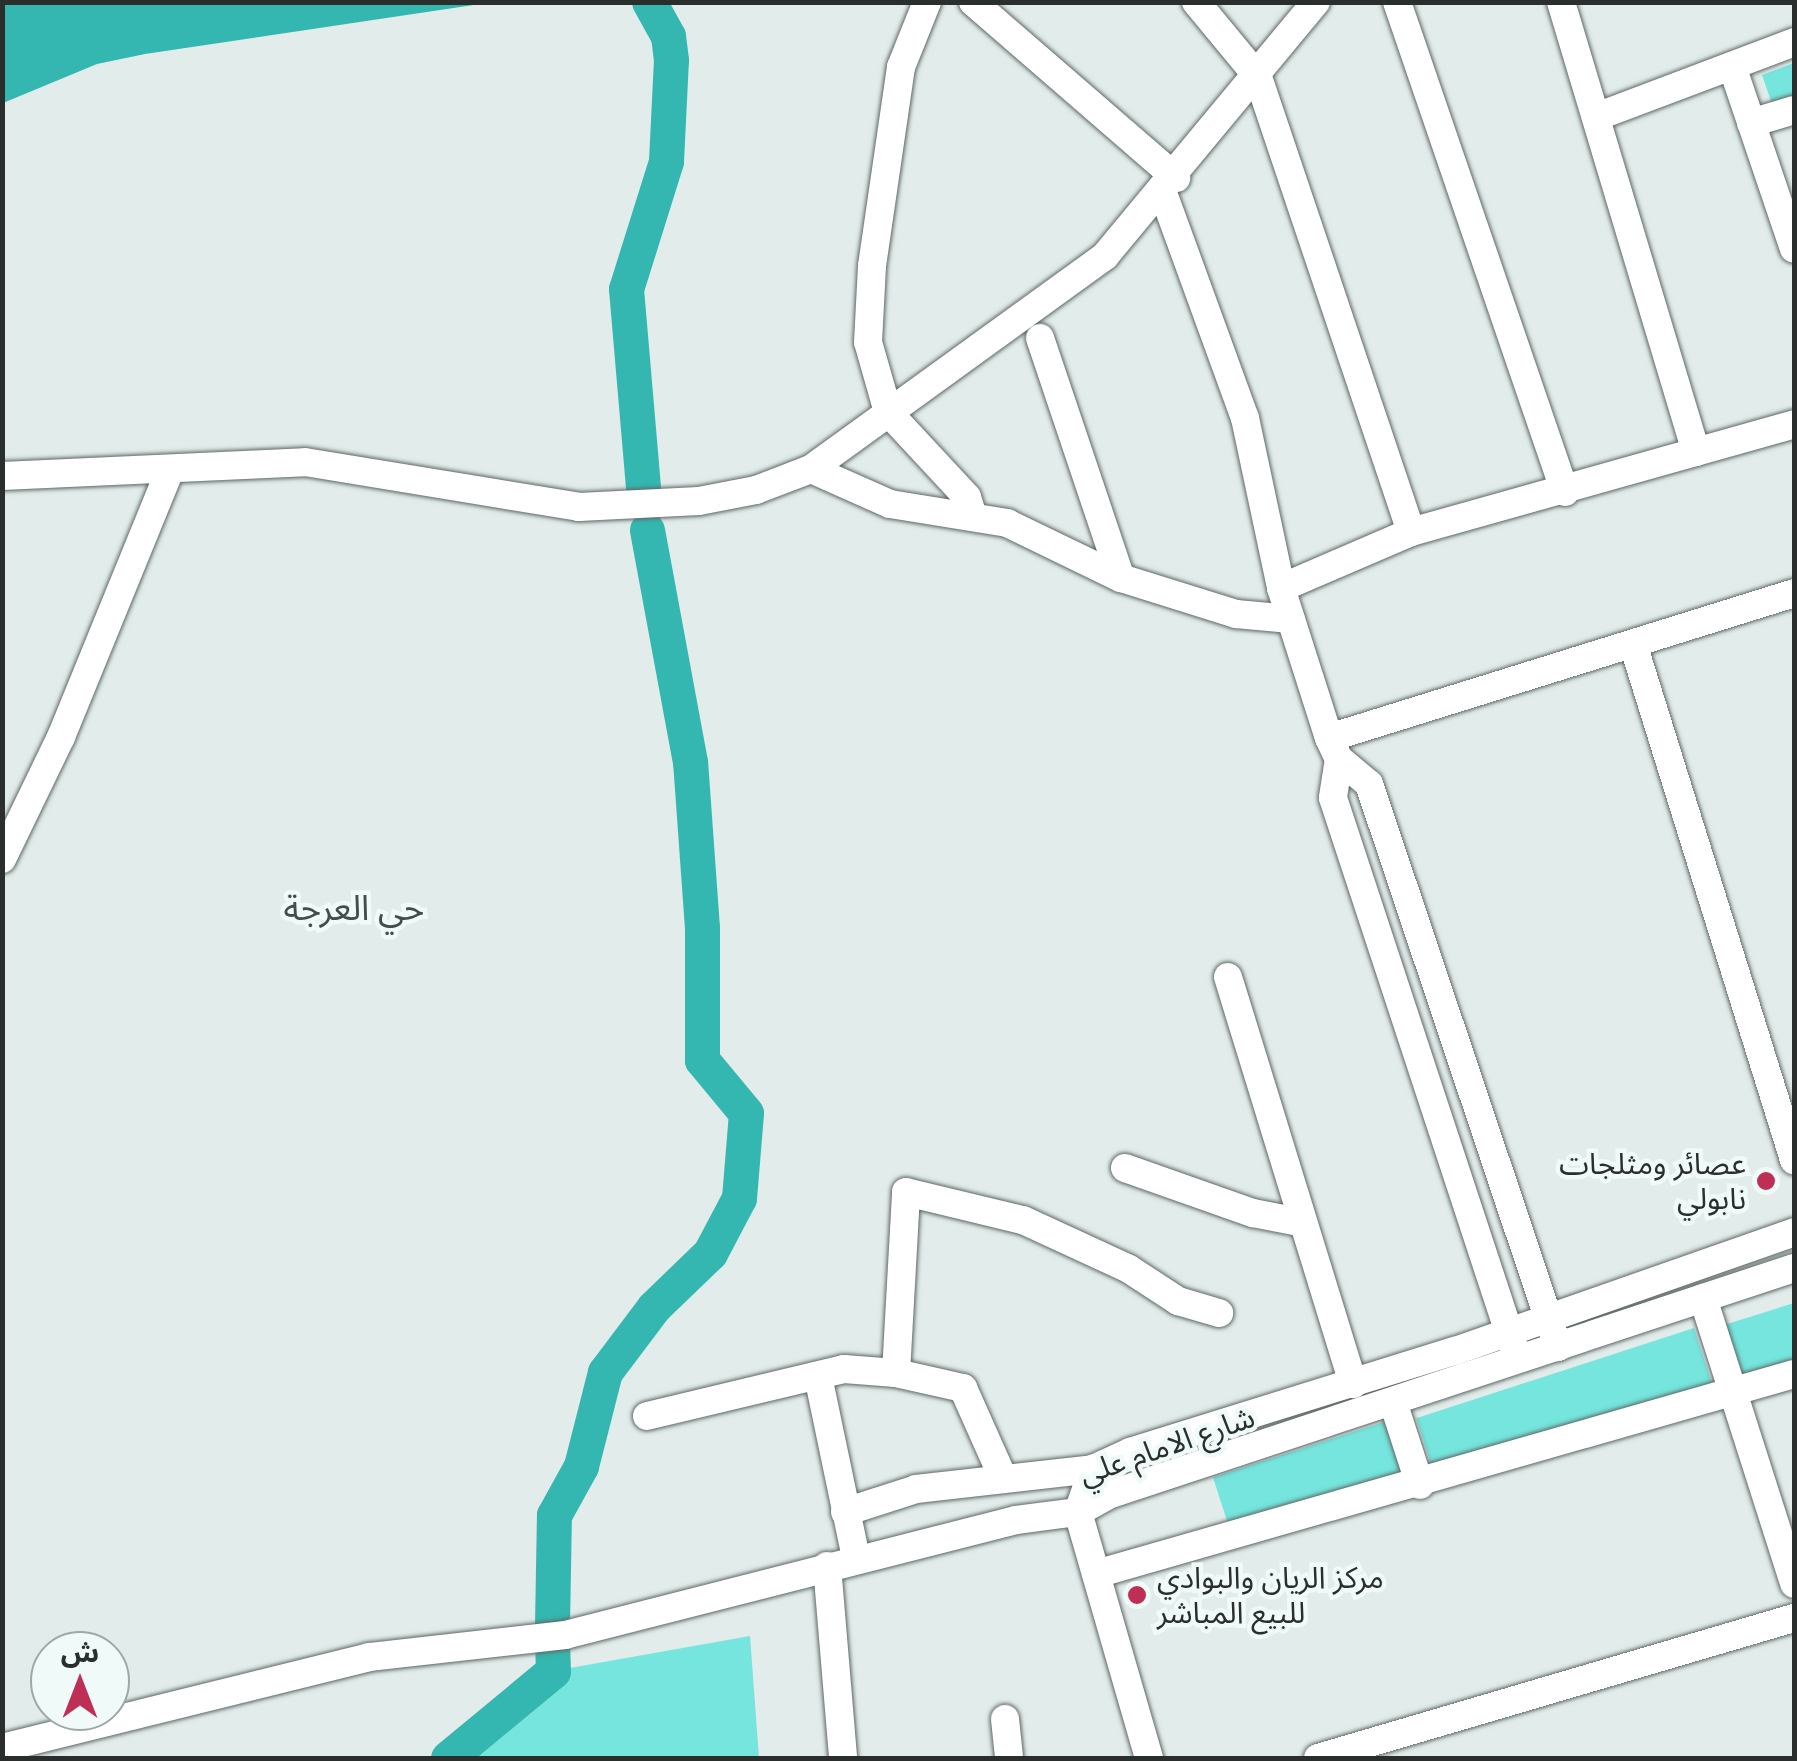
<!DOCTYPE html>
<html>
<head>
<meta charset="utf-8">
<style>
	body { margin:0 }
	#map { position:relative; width:1797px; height:1761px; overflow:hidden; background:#e2eceb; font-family:Roboto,"Noto Sans Arabic",sans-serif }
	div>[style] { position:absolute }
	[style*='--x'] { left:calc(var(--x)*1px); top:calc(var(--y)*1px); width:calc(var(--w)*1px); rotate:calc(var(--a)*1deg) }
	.green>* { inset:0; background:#75e5dd; transform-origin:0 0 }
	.water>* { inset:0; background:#34b7b0 }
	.river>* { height:35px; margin:-17.5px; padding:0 17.5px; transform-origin:17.5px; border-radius:17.5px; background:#34b7b0 }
	.roads { filter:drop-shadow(0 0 2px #5e6766) drop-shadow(0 0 2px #5e6766) }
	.minor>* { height:28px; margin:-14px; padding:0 14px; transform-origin:14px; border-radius:14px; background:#fff }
	.dots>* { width:28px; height:28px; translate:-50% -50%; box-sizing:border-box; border:5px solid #effaf9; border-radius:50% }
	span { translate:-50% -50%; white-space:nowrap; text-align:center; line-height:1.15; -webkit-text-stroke:9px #effaf9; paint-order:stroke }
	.poi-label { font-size:30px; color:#2a2e2d }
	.right { translate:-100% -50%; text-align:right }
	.left { translate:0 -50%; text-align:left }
	.street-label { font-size:30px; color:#2a2e2d }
	.quarter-label { font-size:35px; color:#444d4d }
	.frame { position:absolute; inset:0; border:5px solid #2a2e2d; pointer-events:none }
	.north { position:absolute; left:30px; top:1631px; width:100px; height:100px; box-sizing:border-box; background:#effaf9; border:2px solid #a0a8a7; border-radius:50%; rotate:0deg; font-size:28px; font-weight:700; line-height:40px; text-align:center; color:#2a2e2d }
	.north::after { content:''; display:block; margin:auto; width:35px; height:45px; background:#be2f56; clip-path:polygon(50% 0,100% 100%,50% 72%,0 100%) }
</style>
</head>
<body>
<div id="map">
	<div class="green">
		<i style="clip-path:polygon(1794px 63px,1794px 98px,1772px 104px,1762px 75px)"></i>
		<i style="clip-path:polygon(1794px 1303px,1794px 1359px,1743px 1376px,1724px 1325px)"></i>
		<i style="left:1694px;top:1328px;width:60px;height:292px;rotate:72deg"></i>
		<i style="left:1387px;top:1421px;width:55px;height:183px;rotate:72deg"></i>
		<i style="clip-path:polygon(750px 1636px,759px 1758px,448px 1758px,553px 1671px)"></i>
	</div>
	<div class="water">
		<i style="clip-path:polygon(3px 2px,487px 2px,487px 3px,145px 54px,97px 64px,3px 103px)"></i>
	</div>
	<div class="river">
		<i style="--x:643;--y:487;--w:199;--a:-94.9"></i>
		<i style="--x:626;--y:289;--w:134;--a:-72.6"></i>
		<i style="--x:666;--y:161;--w:101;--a:-87.2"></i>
		<i style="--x:671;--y:60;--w:24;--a:-97"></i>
		<i style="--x:668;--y:36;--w:39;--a:-119"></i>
		<i style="--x:552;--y:1626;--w:111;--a:-89"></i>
		<i style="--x:554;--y:1515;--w:56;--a:-61.1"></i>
		<i style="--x:581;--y:1466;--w:97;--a:-75.7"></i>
		<i style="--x:605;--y:1372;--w:81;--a:-53"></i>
		<i style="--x:654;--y:1307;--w:78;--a:-44"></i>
		<i style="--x:710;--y:1253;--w:62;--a:-62.2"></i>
		<i style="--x:739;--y:1198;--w:85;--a:-85.3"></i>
		<i style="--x:746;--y:1113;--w:69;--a:-129.7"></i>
		<i style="--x:702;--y:1060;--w:132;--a:-90"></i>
		<i style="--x:702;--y:928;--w:166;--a:-94.1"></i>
		<i style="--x:690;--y:762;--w:236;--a:-100.5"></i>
		<i style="--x:448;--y:1758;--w:136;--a:-39.6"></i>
		<i style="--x:553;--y:1671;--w:30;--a:-92"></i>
	</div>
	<div class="roads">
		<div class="minor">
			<i style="--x:927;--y:2;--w:70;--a:111.8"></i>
			<i style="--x:901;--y:67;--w:201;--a:98.3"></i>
			<i style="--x:872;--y:266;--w:76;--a:93"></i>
			<i style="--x:868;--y:342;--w:73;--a:74.1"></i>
			<i style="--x:888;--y:412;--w:116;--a:47.1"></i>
			<i style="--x:967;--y:497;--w:17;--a:73"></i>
			<i style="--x:973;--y:2;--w:269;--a:40.9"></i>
			<i style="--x:1196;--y:2;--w:97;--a:50.4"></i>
			<i style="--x:1258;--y:77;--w:480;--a:71.4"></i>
			<i style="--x:1397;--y:2;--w:518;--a:71.08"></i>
			<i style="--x:1561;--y:2;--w:470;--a:73.3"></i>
			<i style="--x:1732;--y:66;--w:193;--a:71.3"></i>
			<i style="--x:1596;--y:117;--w:212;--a:-20.7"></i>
			<i style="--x:1751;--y:123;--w:45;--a:-16.8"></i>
			<i style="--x:1163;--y:193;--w:239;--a:70"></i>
			<i style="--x:1245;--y:418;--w:174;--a:78"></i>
			<i style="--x:1281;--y:588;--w:157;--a:72.3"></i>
			<i style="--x:1329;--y:738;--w:23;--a:65"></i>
			<i style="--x:1339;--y:759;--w:39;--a:40"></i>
			<i style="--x:1369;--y:784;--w:594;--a:71.44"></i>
			<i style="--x:1040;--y:338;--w:253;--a:71.4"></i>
			<i style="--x:811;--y:469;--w:86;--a:23.9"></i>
			<i style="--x:890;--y:504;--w:119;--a:9.2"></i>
			<i style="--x:1007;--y:523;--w:127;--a:25.8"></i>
			<i style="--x:1121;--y:578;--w:121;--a:17.4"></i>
			<i style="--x:1236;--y:614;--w:55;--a:5.2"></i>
			<i style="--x:2;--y:476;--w:303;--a:-2.6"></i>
			<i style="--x:305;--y:462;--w:278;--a:9.3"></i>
			<i style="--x:579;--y:507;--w:120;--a:-2.9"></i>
			<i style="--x:699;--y:501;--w:58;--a:-10.9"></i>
			<i style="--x:756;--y:490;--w:59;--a:-20.9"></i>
			<i style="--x:811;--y:469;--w:363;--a:-35.9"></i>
			<i style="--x:1105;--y:256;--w:330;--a:-50.3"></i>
			<i style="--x:1281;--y:588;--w:142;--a:-23.3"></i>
			<i style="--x:1411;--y:532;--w:398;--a:-15.7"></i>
			<i style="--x:1633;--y:644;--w:541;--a:72.67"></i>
			<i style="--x:1329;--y:738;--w:487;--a:-17.3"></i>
			<i style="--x:1339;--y:759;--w:39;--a:99"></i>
			<i style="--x:1333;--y:798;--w:579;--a:71.78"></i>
			<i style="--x:2;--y:859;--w:136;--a:-64.2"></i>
			<i style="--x:61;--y:737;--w:288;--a:-67.8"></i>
			<i style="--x:1228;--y:977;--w:426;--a:72.9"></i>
			<i style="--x:1125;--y:1168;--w:136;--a:19.4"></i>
			<i style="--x:1253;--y:1213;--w:47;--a:11.1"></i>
			<i style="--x:1703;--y:1298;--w:300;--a:72.3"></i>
			<i style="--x:896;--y:1373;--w:181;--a:-86.8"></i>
			<i style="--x:906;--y:1192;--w:120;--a:13.5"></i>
			<i style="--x:1023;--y:1220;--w:117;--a:24.8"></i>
			<i style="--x:1129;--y:1269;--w:59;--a:33.1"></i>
			<i style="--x:1178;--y:1301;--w:43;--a:16.3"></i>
			<i style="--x:818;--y:1376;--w:186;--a:78.2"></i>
			<i style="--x:1394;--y:1405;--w:84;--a:72"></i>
			<i style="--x:647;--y:1416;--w:203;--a:-13.4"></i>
			<i style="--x:844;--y:1369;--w:52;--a:4.4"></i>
			<i style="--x:896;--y:1373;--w:69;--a:12.6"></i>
			<i style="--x:963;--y:1388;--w:98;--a:66"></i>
			<i style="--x:845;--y:1512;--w:75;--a:-17.9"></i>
			<i style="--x:916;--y:1489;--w:178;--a:-6.4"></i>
			<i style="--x:1078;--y:1512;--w:38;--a:-29"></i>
			<i style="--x:1111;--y:1494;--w:719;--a:-18.31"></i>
			<i style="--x:827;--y:1566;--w:193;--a:85.2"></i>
			<i style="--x:1096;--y:1574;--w:726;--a:-15.99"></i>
			<i style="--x:1005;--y:1719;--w:39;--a:84"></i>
			<i style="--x:2;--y:1748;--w:378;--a:-13.9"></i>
			<i style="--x:369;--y:1657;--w:197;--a:-6.4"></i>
			<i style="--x:565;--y:1635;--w:465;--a:-14.3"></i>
			<i style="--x:1016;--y:1520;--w:63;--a:-7.4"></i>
			<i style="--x:1149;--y:1758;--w:256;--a:-106.1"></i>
			<i style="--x:1078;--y:1512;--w:46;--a:-70.8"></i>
			<i style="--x:1093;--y:1469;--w:41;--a:-24.7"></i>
			<i style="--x:1130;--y:1452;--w:340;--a:-17.3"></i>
			<i style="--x:1455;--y:1351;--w:359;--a:-19.3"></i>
			<i style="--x:1318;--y:1758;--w:496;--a:-16.4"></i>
		</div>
	</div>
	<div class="dots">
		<i style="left:1766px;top:1181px;background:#be2f56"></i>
		<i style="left:1137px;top:1595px;background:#be2f56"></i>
	</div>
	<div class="poi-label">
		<span class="right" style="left:1746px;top:1181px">عصائر ومثلجات<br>نابولي</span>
		<span class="left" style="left:1157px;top:1595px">مركز الريان والبوادي<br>للبيع المباشر</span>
	</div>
	<div class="street-label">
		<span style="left:1167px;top:1446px;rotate:-19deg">شارع الامام علي</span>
	</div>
	<div class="quarter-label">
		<span style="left:354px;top:909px">حي العرجة</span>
	</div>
	<div class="frame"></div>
	<div class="north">ش</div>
</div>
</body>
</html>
